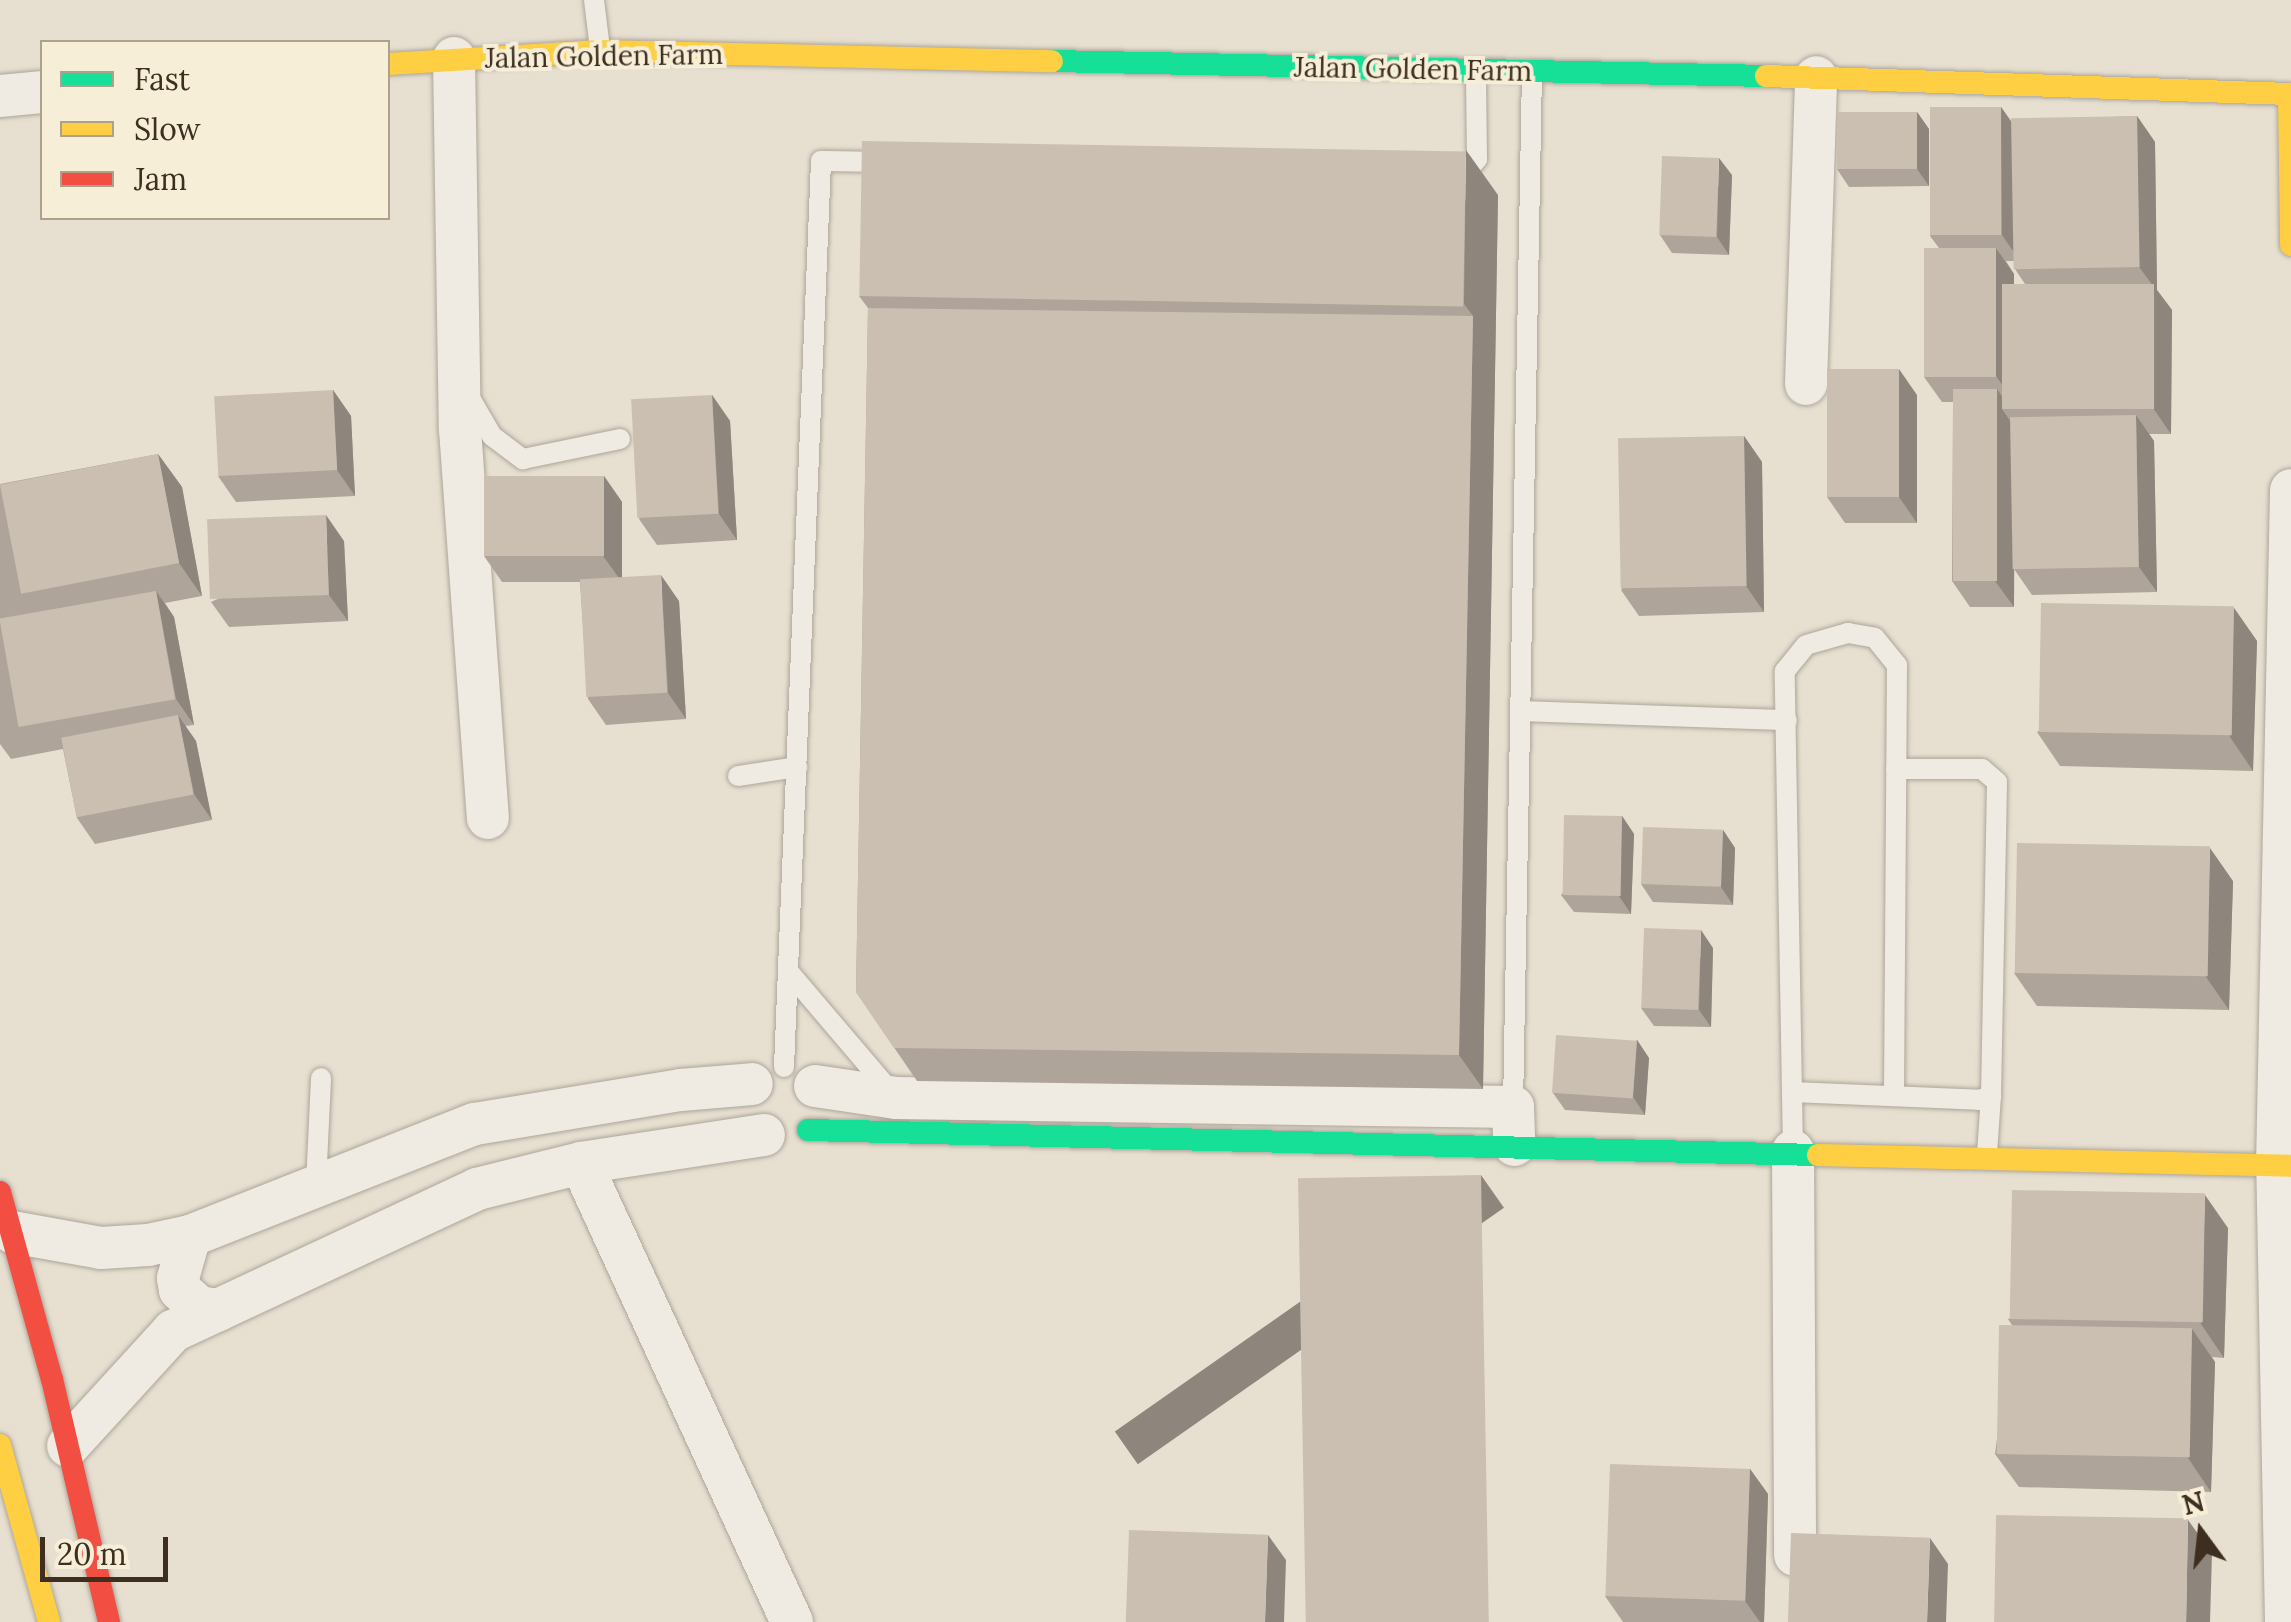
<!DOCTYPE html>
<html>
<head>
<meta charset="utf-8">
<style>
	body { margin:0 }
	#map { position:relative; width:2291px; height:1622px; overflow:hidden; background:#e7e0d1; font-family:Lora,serif }
	div>[style] { position:absolute }
	[style*='--x'] { left:calc(var(--x)*1px); top:calc(var(--y)*1px); width:calc(var(--w)*1px); rotate:calc(var(--a)*1deg) }
	.roads { filter:drop-shadow(0 0 2px #ada599) drop-shadow(0 0 2px #ada599) }
	.lane>* { height:20px; margin:-10px; padding:0 10px; transform-origin:10px; border-radius:10px; background:#efebe3 }
	.street>* { height:42px; margin:-21px; padding:0 21px; transform-origin:21px; border-radius:21px; background:#efebe3 }
	.fast>* { height:22px; margin:-11px; padding:0 11px; transform-origin:11px; border-radius:11px; background:#16e098 }
	.slow>* { height:22px; margin:-11px; padding:0 11px; transform-origin:11px; border-radius:11px; background:#ffcf43 }
	.jam>* { height:22px; margin:-11px; padding:0 11px; transform-origin:11px; border-radius:11px; background:#f24e42 }
	.wall>* { inset:0; background:#afa499 }
	.shaded-wall>* { inset:0; background:#8e867d; transform-origin:0 0 }
	.building>* { inset:0; background:#cbbfb2; transform-origin:0 0 }
	span { translate:-50% -50%; white-space:nowrap; text-align:center; line-height:1.15; -webkit-text-stroke:8px #f7eed8; paint-order:stroke }
	.street-label { font-size:28px; color:#3d2e20 }
	.legend { position:absolute; left:40px; top:40px; width:350px; height:180px; box-sizing:border-box; background:#f7eed8; border:2px solid #ada18e; margin:0; padding:12px 18px; list-style:none; font-size:30px; color:#3d2e20 }
	.legend li { display:flex; align-items:center; gap:20px; height:50px }
	.legend b { width:50px; border:2px solid #ada18e }
	.north { position:absolute; left:2151px; top:1482px; width:100px; height:100px; -webkit-text-stroke:8px #f7eed8; paint-order:stroke; rotate:345deg; font-size:28px; font-weight:700; line-height:40px; text-align:center; color:#3d2e20 }
	.north::after { content:''; display:block; margin:auto; width:35px; height:45px; background:#3d2e20; clip-path:polygon(50% 0,100% 100%,50% 72%,0 100%) }
	.scale { position:absolute; left:40px; top:1537px; width:128px; height:45px; box-sizing:border-box; border:5px solid #3d2e20; border-top:0; padding-left:12px; font-size:30px; line-height:35px; white-space:nowrap; color:#3d2e20; -webkit-text-stroke:8px #f7eed8; paint-order:stroke }
</style>
</head>
<body>
<div id="map">
	<div class="roads">
		<div class="lane">
			<i style="--x:594;--y:0;--w:49;--a:83"></i>
			<i style="--x:1456;--y:174;--w:8;--a:0"></i>
			<i style="--x:1464;--y:174;--w:20;--a:-49"></i>
			<i style="--x:1477;--y:159;--w:88;--a:-90.7"></i>
			<i style="--x:470;--y:398;--w:44;--a:59.9"></i>
			<i style="--x:492;--y:436;--w:39;--a:37"></i>
			<i style="--x:523;--y:459;--w:99;--a:-11.7"></i>
			<i style="--x:1523;--y:711;--w:264;--a:2"></i>
			<i style="--x:738;--y:776;--w:60;--a:-8.7"></i>
			<i style="--x:788;--y:971;--w:157;--a:49.6"></i>
			<i style="--x:784;--y:1067;--w:907;--a:-87.66"></i>
			<i style="--x:821;--y:161;--w:66;--a:0.9"></i>
			<i style="--x:1792;--y:1092;--w:187;--a:2.4"></i>
			<i style="--x:1979;--y:1100;--w:13;--a:-18"></i>
			<i style="--x:1991;--y:1096;--w:314;--a:-88.9"></i>
			<i style="--x:1997;--y:782;--w:20;--a:-139"></i>
			<i style="--x:1982;--y:769;--w:86;--a:180"></i>
			<i style="--x:1513;--y:1107;--w:1034;--a:-88.95"></i>
			<i style="--x:1793;--y:1151;--w:480;--a:-91"></i>
			<i style="--x:1785;--y:671;--w:33;--a:-51"></i>
			<i style="--x:1806;--y:645;--w:44;--a:-15.9"></i>
			<i style="--x:1848;--y:633;--w:27;--a:10"></i>
			<i style="--x:1875;--y:638;--w:35;--a:51"></i>
			<i style="--x:1897;--y:665;--w:429;--a:90.4"></i>
			<i style="--x:1987;--y:1154;--w:58;--a:-86.1"></i>
			<i style="--x:316;--y:1185;--w:107;--a:-87.3"></i>
		</div>
		<div class="street">
			<i style="--x:454;--y:58;--w:371;--a:89.1"></i>
			<i style="--x:460;--y:429;--w:390;--a:85.9"></i>
			<i style="--x:0;--y:96;--w:42;--a:-5.4"></i>
			<i style="--x:1806;--y:384;--w:307;--a:-88.1"></i>
			<i style="--x:815;--y:1086;--w:82;--a:8.4"></i>
			<i style="--x:896;--y:1098;--w:617;--a:0.84"></i>
			<i style="--x:1513;--y:1107;--w:38;--a:88"></i>
			<i style="--x:1793;--y:1151;--w:404;--a:89.7"></i>
			<i style="--x:581;--y:1163;--w:505;--a:65.31"></i>
			<i style="--x:12;--y:1232;--w:90;--a:10.2"></i>
			<i style="--x:101;--y:1248;--w:47;--a:-3.7"></i>
			<i style="--x:148;--y:1245;--w:43;--a:-12.1"></i>
			<i style="--x:190;--y:1236;--w:306;--a:-21.5"></i>
			<i style="--x:475;--y:1124;--w:209;--a:-9.4"></i>
			<i style="--x:681;--y:1090;--w:71;--a:-4.8"></i>
			<i style="--x:190;--y:1236;--w:44;--a:105.9"></i>
			<i style="--x:178;--y:1278;--w:12;--a:81"></i>
			<i style="--x:180;--y:1290;--w:25;--a:42"></i>
			<i style="--x:199;--y:1307;--w:20;--a:9"></i>
			<i style="--x:68;--y:1446;--w:156;--a:-47.6"></i>
			<i style="--x:173;--y:1331;--w:336;--a:-25"></i>
			<i style="--x:477;--y:1189;--w:107;--a:-14"></i>
			<i style="--x:581;--y:1163;--w:185;--a:-8.7"></i>
			<i style="--x:2286;--y:1622;--w:456;--a:-91.1"></i>
			<i style="--x:2277;--y:1166;--w:676;--a:-88.81"></i>
		</div>
		<div class="fast">
			<i style="--x:1052;--y:61;--w:714;--a:1.2"></i>
			<i style="--x:808;--y:1130;--w:1010;--a:1.42"></i>
		</div>
		<div class="slow">
			<i style="--x:388;--y:64;--w:212;--a:-3.5"></i>
			<i style="--x:600;--y:51;--w:452;--a:1.3"></i>
			<i style="--x:1766;--y:76;--w:523;--a:1.97"></i>
			<i style="--x:2289;--y:94;--w:151;--a:89.2"></i>
			<i style="--x:1818;--y:1155;--w:473;--a:1.3"></i>
			<i style="--x:0;--y:1445;--w:184;--a:74.5"></i>
		</div>
		<div class="jam">
			<i style="--x:0;--y:1192;--w:194;--a:74.5"></i>
			<i style="--x:52;--y:1379;--w:250;--a:76.8"></i>
		</div>
	</div>
	<div class="wall">
		<i style="clip-path:polygon(evenodd,2001px 107px,2011px 121px,2137px 116px,2155px 142px,2157px 290px,2172px 310px,2171px 434px,2149px 434px,2154px 441px,2157px 592px,2032px 595px,2014px 569px,2014px 607px,1970px 607px,1952px 581px,1953px 402px,1942px 402px,1924px 377px,1939px 248px,1930px 236px,2001px 107px,2006px 261px,2014px 261px,2015px 269px,2025px 284px,2014px 284px,2014px 274px,2006px 261px)"></i>
		<i style="clip-path:polygon(1917px 112px,1929px 129px,1929px 186px,1849px 187px,1837px 169px)"></i>
		<i style="clip-path:polygon(1732px 175px,1729px 255px,1672px 253px,1660px 235px)"></i>
		<i style="clip-path:polygon(1498px 195px,1483px 1089px,917px 1081px,856px 992px,868px 308px,859px 296px)"></i>
		<i style="clip-path:polygon(333px 390px,351px 416px,355px 496px,236px 502px,218px 476px)"></i>
		<i style="clip-path:polygon(712px 395px,730px 421px,737px 540px,657px 545px,639px 519px)"></i>
		<i style="clip-path:polygon(1917px 395px,1917px 523px,1845px 523px,1827px 497px)"></i>
		<i style="clip-path:polygon(1744px 436px,1762px 462px,1764px 612px,1639px 616px,1621px 590px)"></i>
		<i style="clip-path:polygon(158px 454px,182px 487px,202px 596px,165px 603px,174px 617px,194px 725px,185px 726px,196px 741px,212px 820px,95px 844px,77px 818px,63px 749px,11px 759px,0 744px,0 484px)"></i>
		<i style="clip-path:polygon(604px 476px,622px 502px,622px 578px,679px 601px,686px 719px,606px 725px,588px 699px,580px 582px,502px 582px,484px 556px)"></i>
		<i style="clip-path:polygon(344px 541px,348px 621px,229px 627px,211px 602px)"></i>
		<i style="clip-path:polygon(2234px 608px,2257px 641px,2253px 771px,2060px 766px,2037px 732px)"></i>
		<i style="clip-path:polygon(1622px 816px,1634px 834px,1631px 914px,1574px 912px,1561px 895px)"></i>
		<i style="clip-path:polygon(1723px 830px,1735px 848px,1733px 905px,1653px 902px,1641px 884px)"></i>
		<i style="clip-path:polygon(2233px 881px,2229px 1010px,2037px 1006px,2014px 973px)"></i>
		<i style="clip-path:polygon(1713px 948px,1711px 1027px,1654px 1026px,1641px 1008px)"></i>
		<i style="clip-path:polygon(1637px 1040px,1649px 1058px,1645px 1115px,1565px 1110px,1553px 1093px)"></i>
		<i style="clip-path:polygon(2228px 1228px,2224px 1358px,2212px 1357px,2215px 1362px,2211px 1492px,2019px 1487px,1995px 1454px,2012px 1325px,2008px 1319px)"></i>
		<i style="clip-path:polygon(1750px 1469px,1768px 1494px,1764px 1622px,1623px 1622px,1605px 1596px)"></i>
	</div>
	<div class="shaded-wall">
		<i style="clip-path:polygon(2001px 107px,2019px 133px,2020px 261px,2002px 235px)"></i>
		<i style="clip-path:polygon(1917px 112px,1929px 129px,1929px 186px,1917px 169px)"></i>
		<i style="clip-path:polygon(2137px 116px,2155px 142px,2157px 290px,2172px 310px,2171px 434px,2153px 408px,2154px 287px,2139px 267px)"></i>
		<i style="clip-path:polygon(1466px 150px,1498px 195px,1483px 1089px,1459px 1055px,1473px 316px,1464px 304px)"></i>
		<i style="clip-path:polygon(1719px 158px,1732px 175px,1729px 255px,1717px 237px)"></i>
		<i style="clip-path:polygon(1996px 248px,2014px 274px,2014px 402px,1996px 376px)"></i>
		<i style="clip-path:polygon(1899px 369px,1917px 395px,1917px 523px,1899px 497px)"></i>
		<i style="clip-path:polygon(1997px 389px,2011px 409px,2002px 409px,2015px 428px,2014px 607px,1995px 581px)"></i>
		<i style="clip-path:polygon(333px 390px,351px 416px,355px 496px,337px 470px)"></i>
		<i style="clip-path:polygon(712px 395px,730px 421px,737px 540px,719px 514px)"></i>
		<i style="clip-path:polygon(2136px 415px,2154px 441px,2157px 592px,2139px 567px)"></i>
		<i style="clip-path:polygon(1744px 436px,1762px 462px,1764px 612px,1746px 586px)"></i>
		<i style="clip-path:polygon(158px 454px,182px 487px,202px 596px,179px 563px)"></i>
		<i style="clip-path:polygon(604px 476px,622px 502px,622px 582px,603px 556px)"></i>
		<i style="clip-path:polygon(326px 515px,344px 541px,348px 621px,329px 595px)"></i>
		<i style="clip-path:polygon(661px 575px,679px 601px,686px 719px,668px 693px)"></i>
		<i style="clip-path:polygon(156px 591px,174px 617px,194px 725px,176px 699px)"></i>
		<i style="clip-path:polygon(2234px 608px,2257px 641px,2253px 771px,2230px 737px)"></i>
		<i style="clip-path:polygon(178px 715px,196px 741px,212px 820px,194px 794px)"></i>
		<i style="clip-path:polygon(1622px 816px,1634px 834px,1631px 914px,1619px 896px)"></i>
		<i style="clip-path:polygon(1723px 830px,1735px 848px,1733px 905px,1721px 887px)"></i>
		<i style="clip-path:polygon(2210px 848px,2233px 881px,2229px 1010px,2206px 977px)"></i>
		<i style="clip-path:polygon(1701px 930px,1713px 948px,1711px 1027px,1699px 1010px)"></i>
		<i style="clip-path:polygon(1637px 1040px,1649px 1058px,1645px 1115px,1633px 1097px)"></i>
		<i style="left:1481px;top:1175px;width:40px;height:447px;rotate:55deg"></i>
		<i style="clip-path:polygon(2205px 1195px,2228px 1228px,2224px 1358px,2201px 1324px)"></i>
		<i style="clip-path:polygon(2192px 1329px,2215px 1362px,2211px 1492px,2188px 1458px)"></i>
		<i style="clip-path:polygon(1750px 1469px,1768px 1494px,1764px 1622px,1760px 1622px,1745px 1601px)"></i>
		<i style="clip-path:polygon(2188px 1520px,2212px 1553px,2210px 1622px,2186px 1622px)"></i>
		<i style="clip-path:polygon(1268px 1535px,1286px 1560px,1284px 1622px,1265px 1622px)"></i>
		<i style="clip-path:polygon(1930px 1538px,1948px 1564px,1946px 1622px,1927px 1622px)"></i>
	</div>
	<div class="building">
		<i style="left:2001px;top:107px;width:128px;height:71px;rotate:90deg"></i>
		<i style="left:1837px;top:112px;width:80px;height:57px"></i>
		<i style="left:2137px;top:116px;width:151px;height:126px;rotate:89deg"></i>
		<i style="left:862px;top:141px;width:604px;height:155px;rotate:1deg"></i>
		<i style="left:1662px;top:156px;width:57px;height:79px;rotate:2deg"></i>
		<i style="left:1924px;top:248px;width:72px;height:129px"></i>
		<i style="left:2002px;top:284px;width:152px;height:125px"></i>
		<i style="clip-path:polygon(868px 308px,1473px 316px,1459px 1055px,894px 1048px,856px 992px)"></i>
		<i style="left:1899px;top:369px;width:128px;height:72px;rotate:90deg"></i>
		<i style="left:1953px;top:389px;width:44px;height:192px"></i>
		<i style="left:333px;top:390px;width:80px;height:119px;rotate:87deg"></i>
		<i style="left:712px;top:395px;width:119px;height:81px;rotate:87deg"></i>
		<i style="left:2136px;top:415px;width:152px;height:126px;rotate:89deg"></i>
		<i style="left:1744px;top:436px;width:150px;height:126px;rotate:89deg"></i>
		<i style="left:158px;top:454px;width:111px;height:161px;rotate:79deg"></i>
		<i style="left:484px;top:476px;width:120px;height:80px"></i>
		<i style="left:326px;top:515px;width:80px;height:119px;rotate:88deg"></i>
		<i style="left:661px;top:575px;width:118px;height:81px;rotate:87deg"></i>
		<i style="left:156px;top:591px;width:110px;height:159px;rotate:80deg"></i>
		<i style="left:2041px;top:603px;width:193px;height:129px;rotate:1deg"></i>
		<i style="left:178px;top:715px;width:81px;height:119px;rotate:79deg"></i>
		<i style="left:1564px;top:815px;width:58px;height:80px;rotate:1deg"></i>
		<i style="left:1643px;top:827px;width:80px;height:57px;rotate:2deg"></i>
		<i style="left:2017px;top:843px;width:193px;height:130px;rotate:1deg"></i>
		<i style="left:1644px;top:928px;width:57px;height:80px;rotate:2deg"></i>
		<i style="left:1556px;top:1035px;width:81px;height:58px;rotate:4deg"></i>
		<i style="left:1481px;top:1175px;width:447px;height:183px;rotate:89deg"></i>
		<i style="left:2012px;top:1190px;width:193px;height:129px;rotate:1deg"></i>
		<i style="left:1999px;top:1325px;width:193px;height:129px;rotate:1deg"></i>
		<i style="left:1610px;top:1464px;width:140px;height:132px;rotate:2deg"></i>
		<i style="left:1996px;top:1515px;width:192px;height:107px;rotate:1deg"></i>
		<i style="left:1129px;top:1530px;width:139px;height:92px;rotate:2deg"></i>
		<i style="left:1791px;top:1533px;width:139px;height:89px;rotate:2deg"></i>
	</div>
	<div class="street-label">
		<span style="left:604px;top:56px;rotate:-1deg">Jalan Golden Farm</span>
		<span style="left:1413px;top:69px;rotate:1deg">Jalan Golden Farm</span>
	</div>
	<ul class="legend">
	<li><b style="height:12px;background:#16e098"></b>Fast</li>
	<li><b style="height:12px;background:#ffcf43"></b>Slow</li>
	<li><b style="height:12px;background:#f24e42"></b>Jam</li>
	</ul>
	<div class="north">N</div>
	<div class="scale">20 m</div>
</div>
</body>
</html>
